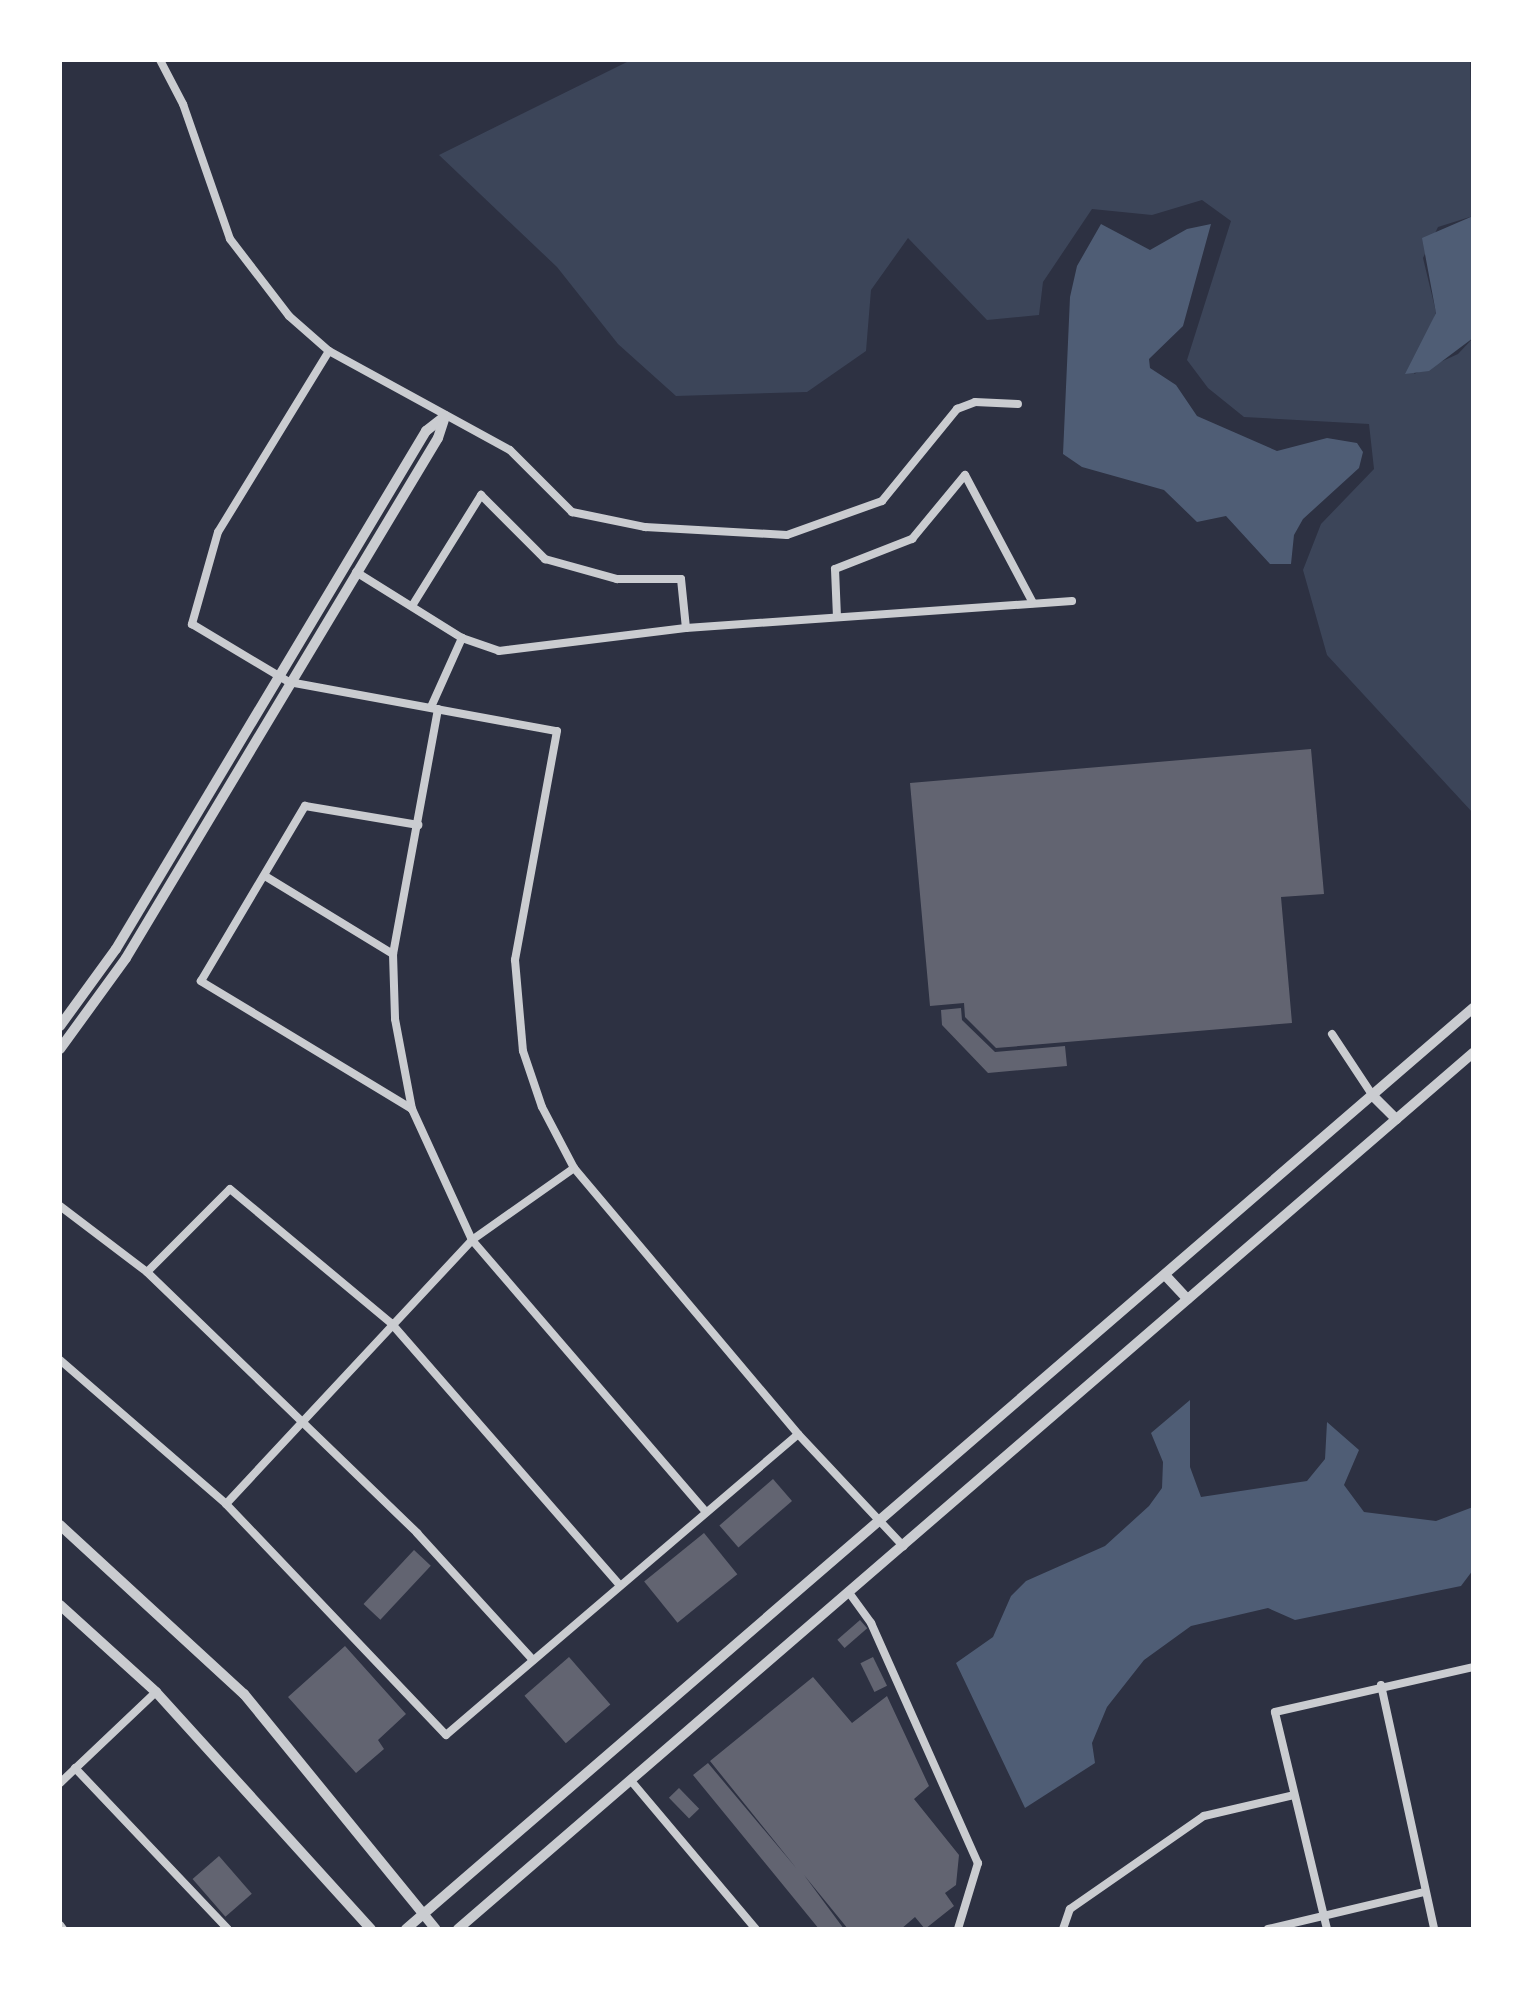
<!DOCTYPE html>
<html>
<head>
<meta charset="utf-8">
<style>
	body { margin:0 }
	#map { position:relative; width:1533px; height:1989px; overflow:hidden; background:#2d3142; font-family:"Varela Round",sans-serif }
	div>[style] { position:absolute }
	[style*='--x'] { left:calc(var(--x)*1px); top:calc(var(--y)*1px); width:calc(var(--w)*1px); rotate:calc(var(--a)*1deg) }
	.green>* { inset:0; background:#3c4559 }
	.water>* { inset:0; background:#4f5d75 }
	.building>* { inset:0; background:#626471; transform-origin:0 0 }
	.minor>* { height:8px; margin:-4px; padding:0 4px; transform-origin:4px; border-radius:4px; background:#caccd0 }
	.tertiary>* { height:10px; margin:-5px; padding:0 5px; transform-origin:5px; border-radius:5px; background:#caccd0 }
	span { translate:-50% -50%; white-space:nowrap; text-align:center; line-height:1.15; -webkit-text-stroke:10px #fff; paint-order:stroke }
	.frame { position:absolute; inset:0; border:62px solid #fff; pointer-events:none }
</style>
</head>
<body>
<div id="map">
	<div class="green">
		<i style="clip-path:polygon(631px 60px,1470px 60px,1473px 216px,1438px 227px,1423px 258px,1436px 312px,1414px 374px,1458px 354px,1473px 338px,1473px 813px,1327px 655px,1303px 570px,1321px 524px,1374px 469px,1369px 424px,1244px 417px,1208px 388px,1187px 360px,1231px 221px,1202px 200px,1152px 215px,1092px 209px,1043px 282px,1039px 315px,987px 320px,908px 238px,871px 290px,866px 351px,807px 392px,676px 396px,618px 344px,557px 267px,439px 155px)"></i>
	</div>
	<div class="water">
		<i style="clip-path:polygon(1473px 216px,1473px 338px,1429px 371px,1405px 374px,1436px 313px,1422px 238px)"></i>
		<i style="clip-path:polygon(1101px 224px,1150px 250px,1187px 229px,1211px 224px,1183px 326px,1149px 359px,1150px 368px,1176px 385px,1197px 416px,1277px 451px,1327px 438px,1357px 443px,1363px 452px,1359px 468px,1303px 519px,1294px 535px,1291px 564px,1270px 564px,1226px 516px,1197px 522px,1164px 490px,1082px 467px,1063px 454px,1070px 297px,1077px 266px)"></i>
		<i style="clip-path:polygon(1190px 1400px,1190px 1467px,1201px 1497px,1307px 1481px,1325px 1459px,1327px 1422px,1359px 1450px,1344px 1485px,1364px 1512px,1436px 1521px,1473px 1507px,1473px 1570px,1461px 1586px,1295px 1620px,1268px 1608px,1191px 1626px,1144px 1660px,1107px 1707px,1092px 1743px,1095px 1763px,1025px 1808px,956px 1663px,993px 1637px,1011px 1596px,1026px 1581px,1105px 1546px,1149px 1506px,1162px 1488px,1163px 1462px,1151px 1433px)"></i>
	</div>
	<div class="building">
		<i style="clip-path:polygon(1311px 749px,1324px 894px,1281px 897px,1292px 1023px,996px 1048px,965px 1017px,964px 1003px,930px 1006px,910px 783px)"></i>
		<i style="clip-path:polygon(961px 1008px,962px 1020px,995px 1052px,1065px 1046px,1067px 1066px,988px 1073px,942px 1025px,941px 1010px)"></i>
		<i style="left:773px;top:1479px;width:29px;height:71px;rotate:49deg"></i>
		<i style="left:704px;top:1533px;width:53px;height:77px;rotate:51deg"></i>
		<i style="left:414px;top:1550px;width:23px;height:74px;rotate:43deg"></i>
		<i style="left:860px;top:1620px;width:11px;height:30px;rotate:49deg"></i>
		<i style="clip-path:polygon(345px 1646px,406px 1714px,378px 1740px,384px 1749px,356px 1773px,288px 1697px)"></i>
		<i style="left:569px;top:1657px;width:63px;height:59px;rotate:49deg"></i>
		<i style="left:873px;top:1657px;width:32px;height:14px;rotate:64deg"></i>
		<i style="clip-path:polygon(813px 1677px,852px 1723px,887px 1696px,929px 1786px,914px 1799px,959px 1855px,956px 1885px,945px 1893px,954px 1906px,925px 1929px,915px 1917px,901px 1929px,848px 1929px,804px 1875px,844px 1929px,819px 1929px,693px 1775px,708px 1763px,797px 1869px,710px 1761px)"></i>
		<i style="left:679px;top:1788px;width:29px;height:14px;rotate:46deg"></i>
		<i style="left:219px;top:1856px;width:50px;height:35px;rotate:49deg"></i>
	</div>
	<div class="minor">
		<i style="--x:160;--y:60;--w:50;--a:62.4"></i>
		<i style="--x:183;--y:104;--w:143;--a:70.8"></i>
		<i style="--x:230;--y:239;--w:97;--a:52.5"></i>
		<i style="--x:289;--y:316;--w:53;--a:41.2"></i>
		<i style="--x:329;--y:351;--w:206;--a:28.7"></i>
		<i style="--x:510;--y:450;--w:88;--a:45"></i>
		<i style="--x:572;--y:512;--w:75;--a:11.6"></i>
		<i style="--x:645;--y:527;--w:142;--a:3.2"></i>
		<i style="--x:787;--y:535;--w:101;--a:-19.7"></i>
		<i style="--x:882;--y:501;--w:119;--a:-50.8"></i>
		<i style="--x:957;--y:409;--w:19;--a:-21"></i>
		<i style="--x:975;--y:402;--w:43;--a:2.7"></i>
		<i style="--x:329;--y:351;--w:212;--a:121.5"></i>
		<i style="--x:218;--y:532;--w:96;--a:105.8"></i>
		<i style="--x:192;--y:624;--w:113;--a:30.9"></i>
		<i style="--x:289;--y:682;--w:272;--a:10.4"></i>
		<i style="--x:557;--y:731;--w:233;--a:100.4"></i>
		<i style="--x:515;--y:960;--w:91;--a:85"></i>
		<i style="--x:523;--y:1051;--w:59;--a:71.3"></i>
		<i style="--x:542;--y:1107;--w:69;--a:62.3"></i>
		<i style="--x:574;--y:1168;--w:348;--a:49.9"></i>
		<i style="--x:798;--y:1434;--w:154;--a:46.8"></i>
		<i style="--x:356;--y:572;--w:125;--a:31.9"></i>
		<i style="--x:462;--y:638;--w:39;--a:19"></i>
		<i style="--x:499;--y:651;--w:188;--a:-7"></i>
		<i style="--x:686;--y:628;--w:387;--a:-4"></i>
		<i style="--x:412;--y:606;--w:131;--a:-58.1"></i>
		<i style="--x:481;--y:495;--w:91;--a:45"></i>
		<i style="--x:545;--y:559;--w:75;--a:15.5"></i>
		<i style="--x:617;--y:579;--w:64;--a:0"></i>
		<i style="--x:681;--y:579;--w:49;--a:84.2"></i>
		<i style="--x:837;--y:617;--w:48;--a:-92.4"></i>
		<i style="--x:835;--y:569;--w:83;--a:-21.3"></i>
		<i style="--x:912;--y:539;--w:83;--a:-50.4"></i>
		<i style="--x:965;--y:475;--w:145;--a:62"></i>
		<i style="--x:431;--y:707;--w:76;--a:-65.8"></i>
		<i style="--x:438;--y:709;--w:249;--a:100.4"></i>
		<i style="--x:393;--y:954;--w:65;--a:88.2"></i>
		<i style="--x:395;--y:1019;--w:92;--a:79.3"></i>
		<i style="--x:412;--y:1109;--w:144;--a:65.4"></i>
		<i style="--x:472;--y:1240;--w:355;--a:49.3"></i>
		<i style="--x:265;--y:876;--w:150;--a:31.4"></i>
		<i style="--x:1332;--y:1034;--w:74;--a:56.5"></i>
		<i style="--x:412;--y:1109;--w:247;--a:-148.8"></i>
		<i style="--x:201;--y:981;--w:204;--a:-59.3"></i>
		<i style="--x:305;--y:806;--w:115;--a:9.5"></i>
		<i style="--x:60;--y:1206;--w:109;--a:37.2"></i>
		<i style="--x:147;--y:1272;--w:376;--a:44"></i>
		<i style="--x:417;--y:1533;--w:172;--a:47.6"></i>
		<i style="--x:147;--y:1272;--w:117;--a:-45"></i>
		<i style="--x:230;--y:1189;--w:209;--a:39.8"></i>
		<i style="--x:391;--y:1323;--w:345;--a:48.9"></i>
		<i style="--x:60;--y:1360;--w:220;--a:40.9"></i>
		<i style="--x:226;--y:1504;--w:319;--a:46.4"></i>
		<i style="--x:446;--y:1735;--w:463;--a:-40.5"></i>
		<i style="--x:226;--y:1504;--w:361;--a:-47"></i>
		<i style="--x:472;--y:1240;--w:125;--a:-35.2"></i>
		<i style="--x:850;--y:1594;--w:36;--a:54"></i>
		<i style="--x:871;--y:1623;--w:263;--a:66"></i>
		<i style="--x:978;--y:1863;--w:69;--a:106.9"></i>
		<i style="--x:1381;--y:1685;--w:250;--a:77.7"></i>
		<i style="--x:75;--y:1768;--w:222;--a:46.5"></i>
		<i style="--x:632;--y:1782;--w:192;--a:49.9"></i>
		<i style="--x:60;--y:1783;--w:132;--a:-43.5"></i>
		<i style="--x:60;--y:1925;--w:5;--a:53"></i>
		<i style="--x:1063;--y:1929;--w:21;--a:-71"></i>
		<i style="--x:1070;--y:1909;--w:163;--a:-34.8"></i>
		<i style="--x:1204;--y:1816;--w:92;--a:-13.1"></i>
		<i style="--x:1268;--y:1929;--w:161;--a:-13.3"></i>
		<i style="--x:1327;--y:1929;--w:223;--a:-103.5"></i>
		<i style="--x:1275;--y:1712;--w:203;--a:-12.8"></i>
	</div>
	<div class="tertiary">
		<i style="--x:60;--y:1026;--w:95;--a:-54"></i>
		<i style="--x:116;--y:949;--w:604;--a:-59.1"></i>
		<i style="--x:426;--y:431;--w:24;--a:-38"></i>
		<i style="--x:60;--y:1049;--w:112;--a:-54"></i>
		<i style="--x:126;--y:958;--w:606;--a:-59.04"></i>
		<i style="--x:438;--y:438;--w:23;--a:-72"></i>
		<i style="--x:1373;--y:1096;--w:33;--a:45"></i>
		<i style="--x:1165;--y:1275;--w:33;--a:47"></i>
		<i style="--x:60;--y:1525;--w:250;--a:42.6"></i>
		<i style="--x:244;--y:1694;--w:303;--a:50.8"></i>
		<i style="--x:60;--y:1605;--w:130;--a:42.2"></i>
		<i style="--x:156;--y:1692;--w:320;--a:47.8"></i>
		<i style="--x:406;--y:1929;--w:1410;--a:-40.8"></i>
		<i style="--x:458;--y:1929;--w:1341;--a:-40.8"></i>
	</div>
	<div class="frame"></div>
</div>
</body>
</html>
